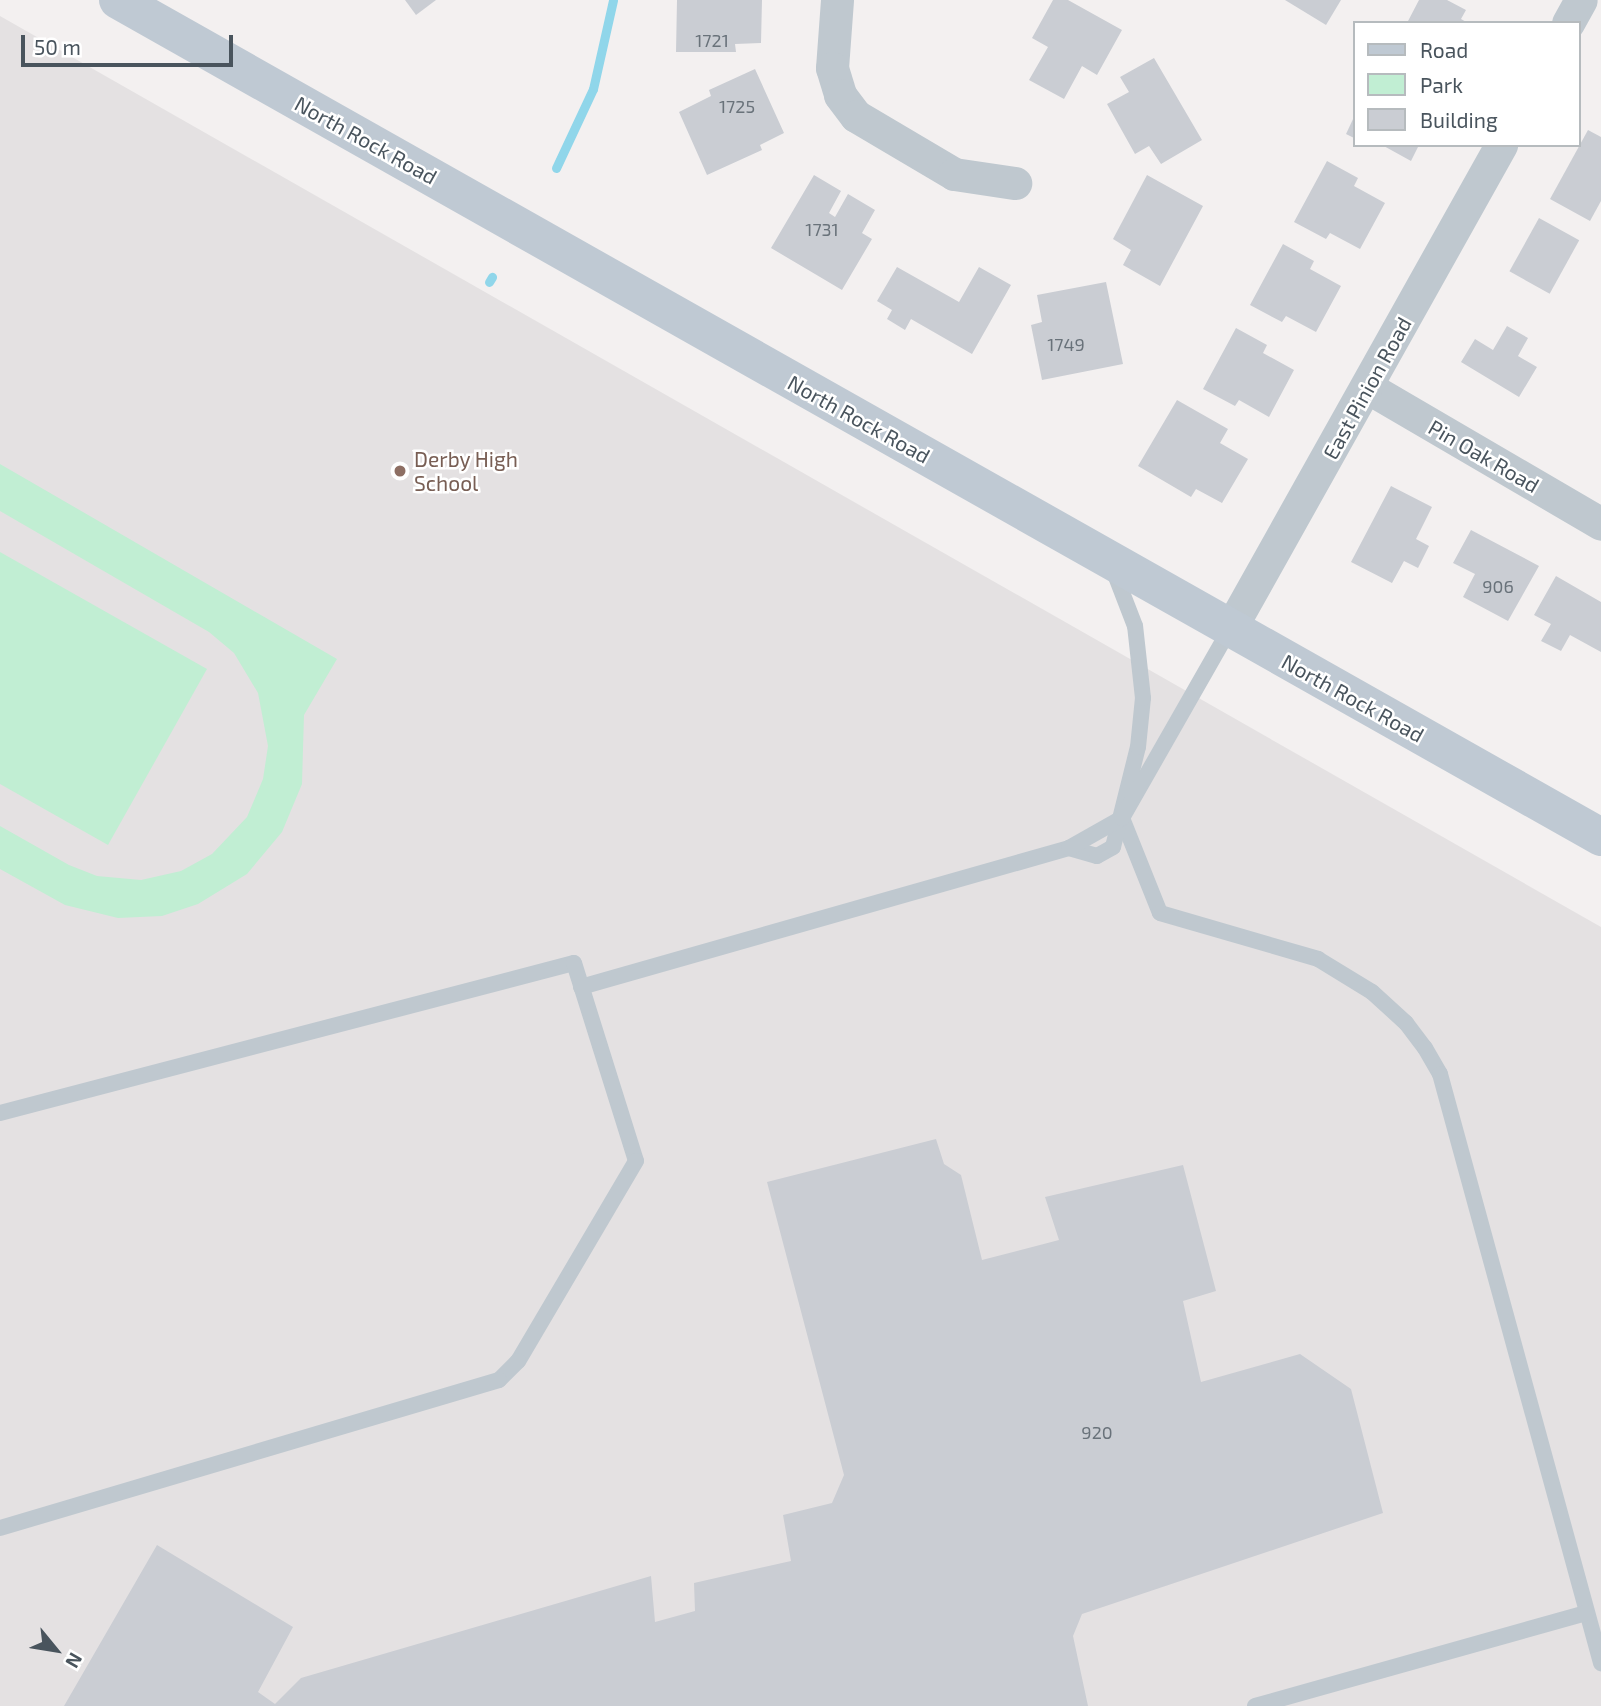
<!DOCTYPE html>
<html>
<head>
<meta charset="utf-8">
<style>
	body { margin:0 }
	#map { position:relative; width:1601px; height:1706px; overflow:hidden; background:#f3f0f0; font-family:"Exo 2",sans-serif }
	div>[style] { position:absolute }
	[style*='--x'] { left:calc(var(--x)*1px); top:calc(var(--y)*1px); width:calc(var(--w)*1px); rotate:calc(var(--a)*1deg) }
	.education>* { inset:0; background:#e4e1e2 }
	.green>* { inset:0; background:#c1eed3 }
	.stream>* { height:9px; margin:-4.5px; padding:0 4.5px; transform-origin:4.5px; border-radius:4.5px; background:#90d6ea }
	.building>* { inset:0; background:#cacdd3; transform-origin:0 0 }
	.service>* { height:16px; margin:-8px; padding:0 8px; transform-origin:8px; border-radius:8px; background:#bfc8cf }
	.minor>* { height:33px; margin:-16.5px; padding:0 16.5px; transform-origin:16.5px; border-radius:16.5px; background:#bfc8cf }
	.secondary>* { height:38px; margin:-19px; padding:0 19px; transform-origin:19px; border-radius:19px; background:#bfc9d3 }
	.dots>* { width:19px; height:19px; translate:-50% -50%; box-sizing:border-box; border:4px solid #fff; border-radius:50% }
	span { translate:-50% -50%; white-space:nowrap; text-align:center; line-height:1.15; -webkit-text-stroke:5px #fff; paint-order:stroke }
	.number-label { font-size:18px; color:#69727a }
	.number-label span { -webkit-text-stroke-width:0 }
	.street-label { font-size:21px; color:#49545d }
	.education-label { font-size:21px; color:#785e54 }
	.left { translate:0 -50%; text-align:left }
	.legend { position:absolute; left:1353px; top:21px; width:228px; height:126px; box-sizing:border-box; background:#fff; border:2px solid #b6bbbe; margin:0; padding:9px 12px; list-style:none; font-size:21px; color:#49545d }
	.legend li { display:flex; align-items:center; gap:14px; height:35px }
	.legend b { width:35px; border:2px solid #b6bbbe }
	.north { position:absolute; left:21px; top:1615px; width:70px; height:70px; -webkit-text-stroke:5px #fff; paint-order:stroke; rotate:120deg; font-size:19px; font-weight:700; line-height:28px; text-align:center; color:#49545d }
	.north::after { content:''; display:block; margin:auto; width:24px; height:32px; background:#49545d; clip-path:polygon(50% 0,100% 100%,50% 72%,0 100%) }
	.scale { position:absolute; left:21px; top:35px; width:212px; height:32px; box-sizing:border-box; border:4px solid #49545d; border-top:0; padding-left:9px; font-size:21px; line-height:24px; white-space:nowrap; color:#49545d; -webkit-text-stroke:5px #fff; paint-order:stroke }
</style>
</head>
<body>
<div id="map">
	<div class="education">
		<i style="clip-path:polygon(0 16px,1601px 927px,1601px 1706px,0 1706px)"></i>
	</div>
	<div class="green">
		<i style="clip-path:polygon(0 464px,337px 659px,304px 715px,302px 784px,282px 832px,247px 874px,198px 904px,162px 916px,118px 918px,65px 905px,0 869px,0 826px,69px 865px,97px 876px,141px 880px,181px 871px,212px 854px,247px 817px,263px 779px,268px 746px,258px 693px,234px 653px,209px 632px,0 511px)"></i>
		<i style="clip-path:polygon(0 552px,207px 669px,108px 845px,0 784px)"></i>
	</div>
	<div class="stream">
		<i style="--x:556;--y:168;--w:87;--a:-64.9"></i>
		<i style="--x:593;--y:89;--w:91;--a:-77.3"></i>
		<i style="--x:489;--y:282;--w:6;--a:-59"></i>
	</div>
	<div class="building">
		<i style="clip-path:polygon(405px 0,436px 0,416px 15px)"></i>
		<i style="clip-path:polygon(677px 0,762px 0,761px 43px,735px 44px,736px 52px,676px 52px)"></i>
		<i style="clip-path:polygon(1053px 0,1068px 0,1122px 30px,1097px 75px,1082px 66px,1064px 99px,1029px 80px,1048px 47px,1032px 38px)"></i>
		<i style="clip-path:polygon(1285px 0,1341px 0,1326px 25px)"></i>
		<i style="clip-path:polygon(1419px 0,1447px 0,1466px 10px,1461px 19px,1468px 23px,1407px 23px)"></i>
		<i style="clip-path:polygon(1154px 58px,1202px 140px,1161px 164px,1149px 146px,1135px 154px,1107px 104px,1129px 92px,1120px 77px)"></i>
		<i style="clip-path:polygon(755px 69px,784px 133px,760px 145px,762px 150px,707px 175px,679px 112px,711px 96px,709px 90px)"></i>
		<i style="clip-path:polygon(1354px 117px,1354px 138px,1346px 134px)"></i>
		<i style="clip-path:polygon(1588px 130px,1601px 137px,1601px 201px,1590px 221px,1550px 199px)"></i>
		<i style="clip-path:polygon(1382px 145px,1419px 145px,1411px 161px)"></i>
		<i style="clip-path:polygon(1327px 161px,1358px 178px,1354px 186px,1385px 203px,1360px 249px,1330px 233px,1326px 239px,1294px 222px)"></i>
		<i style="clip-path:polygon(814px 175px,841px 191px,829px 213px,835px 217px,848px 194px,875px 210px,862px 233px,872px 239px,842px 290px,771px 248px)"></i>
		<i style="clip-path:polygon(1147px 175px,1203px 206px,1160px 286px,1123px 265px,1131px 250px,1113px 239px)"></i>
		<i style="left:1539px;top:218px;width:46px;height:61px;rotate:29deg"></i>
		<i style="clip-path:polygon(1283px 244px,1314px 261px,1310px 269px,1341px 286px,1316px 332px,1286px 316px,1282px 322px,1250px 305px)"></i>
		<i style="clip-path:polygon(897px 267px,959px 302px,979px 267px,1011px 285px,972px 354px,911px 319px,905px 330px,887px 319px,892px 310px,877px 301px)"></i>
		<i style="clip-path:polygon(1106px 282px,1123px 364px,1042px 380px,1031px 325px,1042px 322px,1037px 295px)"></i>
		<i style="clip-path:polygon(1507px 326px,1528px 338px,1518px 356px,1537px 367px,1519px 397px,1461px 362px,1475px 339px,1493px 350px)"></i>
		<i style="clip-path:polygon(1236px 328px,1267px 345px,1263px 353px,1294px 370px,1269px 417px,1239px 400px,1235px 406px,1203px 389px)"></i>
		<i style="clip-path:polygon(1177px 400px,1228px 429px,1220px 443px,1248px 459px,1222px 503px,1196px 489px,1191px 497px,1138px 466px)"></i>
		<i style="clip-path:polygon(1391px 486px,1432px 507px,1416px 539px,1429px 546px,1418px 568px,1404px 561px,1392px 583px,1351px 562px)"></i>
		<i style="clip-path:polygon(1471px 530px,1539px 566px,1508px 621px,1463px 597px,1475px 574px,1453px 563px)"></i>
		<i style="clip-path:polygon(1556px 576px,1601px 602px,1601px 652px,1570px 635px,1561px 651px,1541px 641px,1551px 624px,1534px 615px)"></i>
		<i style="clip-path:polygon(936px 1139px,944px 1164px,961px 1175px,982px 1260px,1059px 1240px,1045px 1197px,1183px 1165px,1216px 1291px,1183px 1301px,1201px 1382px,1300px 1354px,1351px 1389px,1383px 1513px,1082px 1614px,1073px 1636px,1088px 1706px,64px 1706px,157px 1545px,293px 1627px,258px 1692px,275px 1704px,301px 1678px,651px 1576px,655px 1622px,695px 1611px,694px 1583px,791px 1561px,783px 1515px,832px 1503px,844px 1475px,767px 1182px)"></i>
	</div>
	<div class="service">
		<i style="--x:1122;--y:818;--w:102;--a:68.2"></i>
		<i style="--x:1160;--y:913;--w:165;--a:16.2"></i>
		<i style="--x:1318;--y:959;--w:63;--a:31.4"></i>
		<i style="--x:1372;--y:992;--w:46;--a:42.4"></i>
		<i style="--x:1406;--y:1023;--w:31;--a:53"></i>
		<i style="--x:1425;--y:1048;--w:30;--a:60"></i>
		<i style="--x:1440;--y:1074;--w:611;--a:74.71"></i>
		<i style="--x:1069;--y:848;--w:29;--a:16"></i>
		<i style="--x:1097;--y:856;--w:18;--a:-29"></i>
		<i style="--x:1113;--y:847;--w:103;--a:-76"></i>
		<i style="--x:1138;--y:747;--w:49;--a:-84.2"></i>
		<i style="--x:1143;--y:698;--w:72;--a:-96.3"></i>
		<i style="--x:1135;--y:626;--w:61;--a:-111.1"></i>
		<i style="--x:581;--y:987;--w:507;--a:-15.9"></i>
		<i style="--x:1069;--y:848;--w:61;--a:-29.5"></i>
		<i style="--x:1122;--y:818;--w:218;--a:-60.3"></i>
		<i style="--x:0;--y:1113;--w:593;--a:-14.65"></i>
		<i style="--x:574;--y:963;--w:207;--a:72.6"></i>
		<i style="--x:636;--y:1161;--w:232;--a:120.5"></i>
		<i style="--x:518;--y:1361;--w:27;--a:135"></i>
		<i style="--x:499;--y:1380;--w:520;--a:163.48"></i>
		<i style="--x:1255;--y:1706;--w:343;--a:-15.7"></i>
	</div>
	<div class="minor">
		<i style="--x:837;--y:0;--w:68;--a:94.2"></i>
		<i style="--x:832;--y:68;--w:28;--a:73"></i>
		<i style="--x:840;--y:95;--w:26;--a:53"></i>
		<i style="--x:856;--y:116;--w:114;--a:30.6"></i>
		<i style="--x:954;--y:174;--w:62;--a:8.4"></i>
		<i style="--x:1568;--y:23;--w:26;--a:-61"></i>
		<i style="--x:1367;--y:387;--w:271;--a:30.3"></i>
		<i style="--x:1230;--y:629;--w:555;--a:-60.75"></i>
	</div>
	<div class="secondary">
		<i style="--x:118;--y:0;--w:1703;--a:29.44"></i>
	</div>
	<div class="dots">
		<i style="left:400px;top:471px;background:#8d6e63"></i>
	</div>
	<div class="number-label">
		<span style="left:712px;top:40px">1721</span>
		<span style="left:737px;top:106px">1725</span>
		<span style="left:822px;top:229px">1731</span>
		<span style="left:1066px;top:344px">1749</span>
		<span style="left:1498px;top:586px">906</span>
		<span style="left:1097px;top:1432px">920</span>
	</div>
	<div class="street-label">
		<span style="left:366px;top:140px;rotate:29deg">North Rock Road</span>
		<span style="left:1367px;top:388px;rotate:-61deg">East Pinion Road</span>
		<span style="left:859px;top:419px;rotate:29deg">North Rock Road</span>
		<span style="left:1484px;top:456px;rotate:30deg">Pin Oak Road</span>
		<span style="left:1353px;top:698px;rotate:29deg">North Rock Road</span>
	</div>
	<div class="education-label">
		<span class="left" style="left:414px;top:471px">Derby High<br>School</span>
	</div>
	<ul class="legend">
	<li><b style="height:9px;background:#bfc9d3"></b>Road</li>
	<li><b style="height:19px;background:#c1eed3"></b>Park</li>
	<li><b style="height:19px;background:#cacdd3"></b>Building</li>
	</ul>
	<div class="north">N</div>
	<div class="scale">50 m</div>
</div>
</body>
</html>
